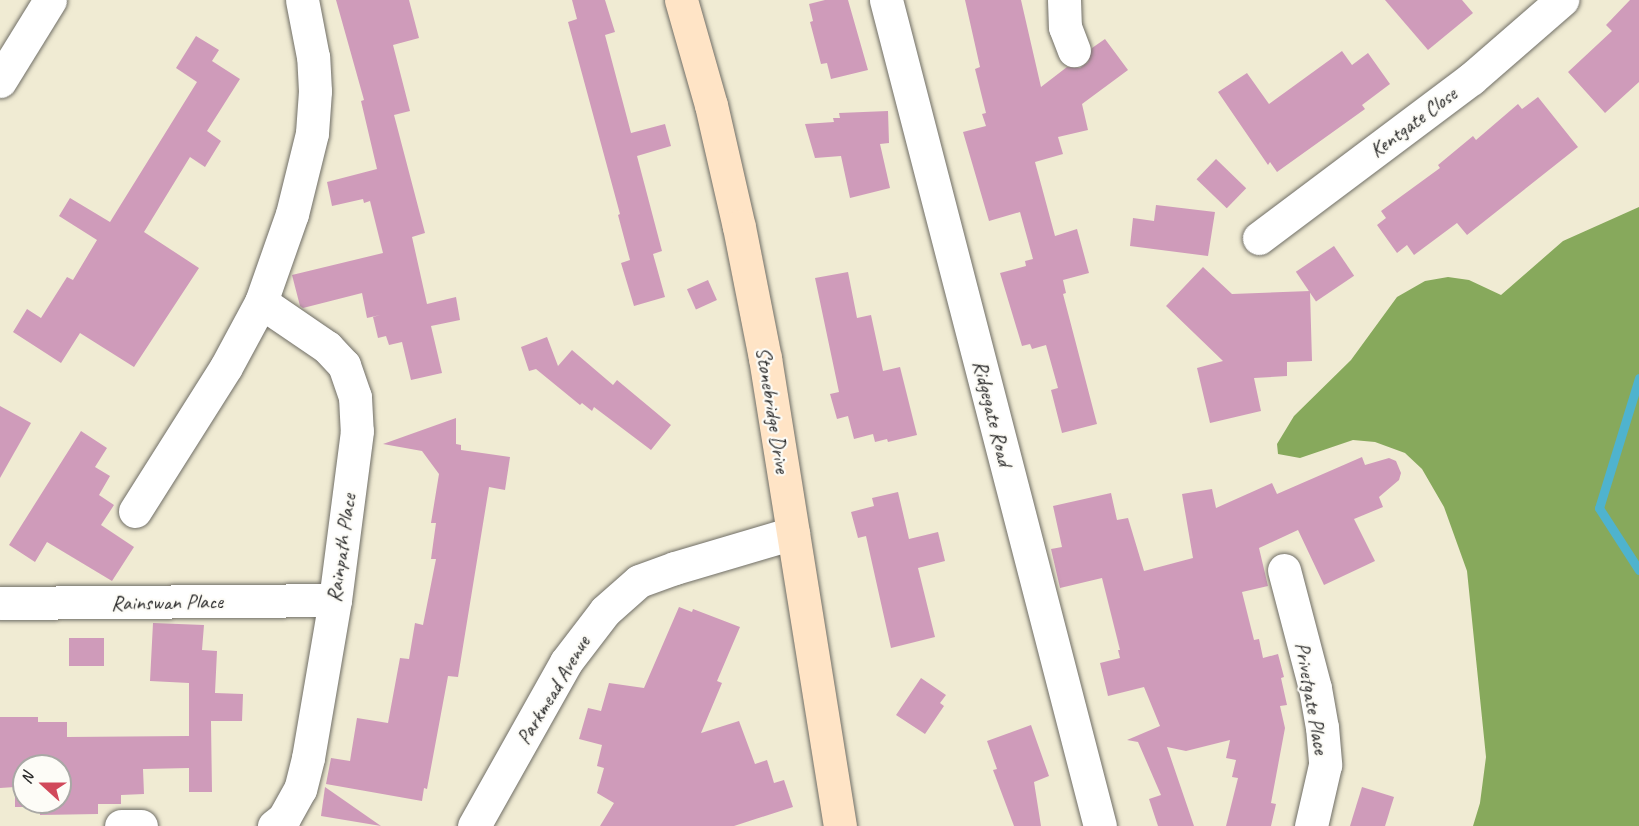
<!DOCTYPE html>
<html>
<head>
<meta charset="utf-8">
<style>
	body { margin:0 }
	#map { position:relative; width:1639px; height:826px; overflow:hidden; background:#f0ebd3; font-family:Caveat,sans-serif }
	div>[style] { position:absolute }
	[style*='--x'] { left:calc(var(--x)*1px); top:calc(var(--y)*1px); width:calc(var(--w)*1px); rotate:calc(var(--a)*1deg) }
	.forest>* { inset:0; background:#87a95c }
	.stream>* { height:9px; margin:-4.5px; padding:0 4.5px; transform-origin:4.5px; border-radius:4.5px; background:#4fb3ce }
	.building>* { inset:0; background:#cf9bba; transform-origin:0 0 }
	.roads { filter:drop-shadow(0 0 2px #706e66) drop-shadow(0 0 2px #706e66) }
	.street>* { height:33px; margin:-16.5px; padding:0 16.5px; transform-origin:16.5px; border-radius:16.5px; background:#fff }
	.secondary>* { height:33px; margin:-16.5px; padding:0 16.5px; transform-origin:16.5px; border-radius:16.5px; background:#ffe4c6 }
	span { translate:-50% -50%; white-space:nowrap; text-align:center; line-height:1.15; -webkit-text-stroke:4.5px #fdfcf7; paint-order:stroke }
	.street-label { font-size:21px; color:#2b2b2b }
	.north { position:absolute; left:12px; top:754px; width:60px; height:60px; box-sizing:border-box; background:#fdfcf7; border:2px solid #a9a8a5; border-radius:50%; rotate:291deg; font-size:16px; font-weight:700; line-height:24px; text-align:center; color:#2b2b2b }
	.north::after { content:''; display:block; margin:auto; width:21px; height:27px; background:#d1495b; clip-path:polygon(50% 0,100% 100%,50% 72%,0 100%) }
</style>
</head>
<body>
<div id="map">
	<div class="forest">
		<i style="clip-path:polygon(1639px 207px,1639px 826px,1473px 826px,1480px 803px,1486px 757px,1467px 571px,1444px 507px,1422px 469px,1405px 453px,1375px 442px,1353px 440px,1300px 458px,1278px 454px,1277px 444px,1294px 416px,1351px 360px,1397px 297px,1425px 281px,1448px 277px,1469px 280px,1501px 295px,1563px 241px)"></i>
	</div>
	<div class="stream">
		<i style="--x:1639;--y:378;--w:136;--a:107.1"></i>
		<i style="--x:1599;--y:508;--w:74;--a:57.2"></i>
	</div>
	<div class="building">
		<i style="clip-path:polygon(336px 0,409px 0,419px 38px,393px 45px,410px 111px,394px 115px,425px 233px,412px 237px,427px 304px,456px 297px,460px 320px,431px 326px,442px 373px,411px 380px,402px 342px,389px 345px,386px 336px,378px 338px,373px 317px,380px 315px,367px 318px,362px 293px,303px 308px,300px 306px,292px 275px,383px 253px,370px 201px,364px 203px,363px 199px,332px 206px,327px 182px,377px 169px,361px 101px,364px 100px)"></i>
		<i style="clip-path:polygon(572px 0,605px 0,615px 32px,605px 35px,631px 133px,665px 124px,671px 146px,637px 156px,662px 251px,653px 254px,665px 297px,634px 306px,621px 263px,630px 260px,618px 215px,620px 214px,568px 22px,577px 19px)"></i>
		<i style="clip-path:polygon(825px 0,848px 0,868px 70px,831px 79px,827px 63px,821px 64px,810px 22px,813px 21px,809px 4px)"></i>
		<i style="clip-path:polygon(965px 0,1021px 0,1041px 87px,1067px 67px,1080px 68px,1088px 62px,1092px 48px,1105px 39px,1128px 70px,1082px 104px,1088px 130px,1058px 137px,1063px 154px,1035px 162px,1055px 236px,1077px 229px,1089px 273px,1063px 280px,1066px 293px,1063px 294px,1097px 424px,1062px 433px,1051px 390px,1058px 388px,1046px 345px,1032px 349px,1030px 344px,1022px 346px,1000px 273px,1026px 266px,1025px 261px,1033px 259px,1020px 212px,989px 221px,963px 132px,986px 126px,982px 114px,986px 113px,975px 69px,980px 67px)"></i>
		<i style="clip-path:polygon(1385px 0,1462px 0,1473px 13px,1428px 50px)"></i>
		<i style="clip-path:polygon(1630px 0,1639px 0,1639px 82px,1605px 113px,1568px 72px,1612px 31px,1606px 25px)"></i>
		<i style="clip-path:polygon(196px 36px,219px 50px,212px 61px,240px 79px,207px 131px,221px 141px,205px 167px,190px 157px,144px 232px,199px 268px,134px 367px,80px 333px,61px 363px,13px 332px,27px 309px,41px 318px,67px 277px,73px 280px,97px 240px,59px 216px,70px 198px,110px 222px,197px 82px,176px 68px)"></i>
		<i style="clip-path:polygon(1342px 51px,1352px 65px,1368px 53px,1390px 84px,1362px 105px,1365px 109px,1277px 172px,1270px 162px,1268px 165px,1218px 92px,1247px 73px,1269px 104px)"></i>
		<i style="clip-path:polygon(1538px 97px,1578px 147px,1467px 235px,1457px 223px,1414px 255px,1407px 245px,1397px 253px,1377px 225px,1386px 218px,1381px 211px,1440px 168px,1438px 165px,1473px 136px,1476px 140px,1518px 104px,1522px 109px)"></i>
		<i style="clip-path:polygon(888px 111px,889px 143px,880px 144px,890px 188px,850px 198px,841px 156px,815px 158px,805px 124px,834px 122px,833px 118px,840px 118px,839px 113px)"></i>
		<i style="left:1216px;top:159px;width:42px;height:28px;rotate:44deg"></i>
		<i style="clip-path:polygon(1156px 205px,1215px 212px,1208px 256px,1130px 246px,1133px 218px,1154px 221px)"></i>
		<i style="left:1334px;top:246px;width:36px;height:46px;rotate:56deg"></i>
		<i style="clip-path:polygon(1203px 267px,1232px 294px,1310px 291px,1312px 361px,1287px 362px,1287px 376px,1254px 378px,1261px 411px,1210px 423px,1197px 368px,1223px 361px,1166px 306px)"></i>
		<i style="clip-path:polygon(848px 272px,857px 318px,871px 315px,883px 371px,900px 367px,917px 435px,888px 442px,887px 439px,875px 442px,873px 434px,854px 439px,848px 416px,837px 419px,830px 394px,839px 392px,815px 278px)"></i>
		<i style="left:708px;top:280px;width:22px;height:23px;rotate:66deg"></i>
		<i style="clip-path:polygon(547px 337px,558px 366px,572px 350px,613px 385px,617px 380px,671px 425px,651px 450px,594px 407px,592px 411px,582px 403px,580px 405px,536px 369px,529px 371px,521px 347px)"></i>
		<i style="clip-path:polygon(0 406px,31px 423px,0 478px)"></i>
		<i style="clip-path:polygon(456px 418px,456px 444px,461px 445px,461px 450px,510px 457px,505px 490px,489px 487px,458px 677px,448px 676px,427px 789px,424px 788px,422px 801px,326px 784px,331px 758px,350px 761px,357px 718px,388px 723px,400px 658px,409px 659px,415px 623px,423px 625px,436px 559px,431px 559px,436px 523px,431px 523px,439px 474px,422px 451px,383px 444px)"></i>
		<i style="clip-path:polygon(81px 431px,107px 448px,95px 467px,110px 476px,99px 495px,114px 505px,101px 525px,134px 547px,112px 581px,47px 542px,35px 562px,9px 545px)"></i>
		<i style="clip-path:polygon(1362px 457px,1365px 465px,1389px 458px,1396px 461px,1401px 473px,1399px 480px,1379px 497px,1383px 507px,1354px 519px,1375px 561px,1324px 585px,1298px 530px,1259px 548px,1268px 586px,1242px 592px,1254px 640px,1259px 639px,1263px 658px,1278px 654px,1284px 677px,1281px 678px,1287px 705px,1280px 706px,1285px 728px,1271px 803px,1276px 804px,1271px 826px,1226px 826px,1238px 778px,1232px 777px,1236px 760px,1226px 758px,1230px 740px,1186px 751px,1167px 747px,1194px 826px,1158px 826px,1149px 799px,1161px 795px,1138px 742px,1127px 740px,1160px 726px,1144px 687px,1108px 696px,1100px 663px,1120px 658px,1118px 650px,1120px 650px,1102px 578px,1060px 588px,1051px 549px,1062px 547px,1053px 506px,1111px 493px,1117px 520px,1128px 518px,1144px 571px,1193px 558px,1182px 494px,1212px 489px,1216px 508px,1272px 483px,1277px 494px)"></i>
		<i style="clip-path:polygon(898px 492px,909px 539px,938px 532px,945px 561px,918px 568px,935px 637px,891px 648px,866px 536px,858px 538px,851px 512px,874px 506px,872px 498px)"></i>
		<i style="clip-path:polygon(679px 607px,692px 612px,693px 609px,740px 627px,717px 681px,722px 683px,701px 733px,739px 721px,755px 764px,767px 760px,774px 783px,784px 780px,793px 807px,734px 826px,600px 826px,614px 803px,597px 793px,604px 768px,597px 766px,602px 745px,579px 739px,588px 708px,601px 711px,609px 683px,644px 688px)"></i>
		<i style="clip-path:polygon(evenodd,153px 623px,204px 625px,202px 650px,217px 651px,215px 693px,243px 694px,242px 721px,211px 721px,212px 792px,189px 792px,189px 768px,143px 769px,144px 794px,121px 795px,121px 804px,98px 804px,98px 814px,40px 815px,40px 807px,15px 807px,15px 787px,0 788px,0 717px,38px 717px,38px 722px,67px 722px,67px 737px,189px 736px,189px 683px,150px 681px,153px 623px,24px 766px,60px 766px,60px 802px,24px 802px,24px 766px)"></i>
		<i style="left:69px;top:638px;width:35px;height:28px"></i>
		<i style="clip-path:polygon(921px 678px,946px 695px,940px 703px,944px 706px,925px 734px,896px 715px)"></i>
		<i style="clip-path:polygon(1031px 725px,1049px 776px,1034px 782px,1041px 826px,1014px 826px,993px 770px,997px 769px,987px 741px)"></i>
		<i style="clip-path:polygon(325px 787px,381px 826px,321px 816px)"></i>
		<i style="clip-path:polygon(1362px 787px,1394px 797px,1385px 826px,1350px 826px)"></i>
	</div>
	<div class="roads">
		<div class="street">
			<i style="--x:886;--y:0;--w:853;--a:75.48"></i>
			<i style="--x:1064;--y:0;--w:27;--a:88"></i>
			<i style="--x:1065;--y:27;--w:25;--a:69"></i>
			<i style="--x:0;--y:81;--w:95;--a:-58.3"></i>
			<i style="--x:1259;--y:238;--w:265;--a:-36.9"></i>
			<i style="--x:1471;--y:79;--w:121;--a:-41"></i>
			<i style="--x:261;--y:302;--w:80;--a:34.3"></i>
			<i style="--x:327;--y:347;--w:25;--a:47"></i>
			<i style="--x:344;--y:365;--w:34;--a:71"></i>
			<i style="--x:355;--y:397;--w:34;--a:87"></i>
			<i style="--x:357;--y:431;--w:170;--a:97.4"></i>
			<i style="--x:335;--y:600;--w:160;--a:99.7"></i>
			<i style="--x:308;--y:758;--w:32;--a:104"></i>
			<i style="--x:300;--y:789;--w:33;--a:119"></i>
			<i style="--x:284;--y:818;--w:13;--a:141"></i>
			<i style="--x:135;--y:511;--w:170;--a:-57.7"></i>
			<i style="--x:226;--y:367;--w:74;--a:-61.7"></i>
			<i style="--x:261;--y:302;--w:93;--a:-70.6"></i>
			<i style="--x:292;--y:214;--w:83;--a:-76.1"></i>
			<i style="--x:312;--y:133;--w:42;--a:-85.9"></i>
			<i style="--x:315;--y:91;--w:34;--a:-93"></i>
			<i style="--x:313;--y:57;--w:58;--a:-100.9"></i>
			<i style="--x:1284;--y:570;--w:122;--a:75.3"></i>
			<i style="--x:1315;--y:688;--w:40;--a:80"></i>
			<i style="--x:1322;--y:727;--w:38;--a:85"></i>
			<i style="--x:1325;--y:765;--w:63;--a:102.9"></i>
			<i style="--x:0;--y:603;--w:335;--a:-0.5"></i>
			<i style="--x:121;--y:826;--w:20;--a:0"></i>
			<i style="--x:474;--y:826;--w:188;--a:-60.7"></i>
			<i style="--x:566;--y:662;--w:64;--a:-52.6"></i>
			<i style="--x:605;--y:611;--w:45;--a:-41.4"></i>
			<i style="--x:639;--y:581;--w:38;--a:-20"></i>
			<i style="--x:675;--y:568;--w:123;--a:-16.5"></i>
		</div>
		<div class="secondary">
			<i style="--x:681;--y:0;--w:109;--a:74.1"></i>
			<i style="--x:711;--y:105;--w:125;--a:77.1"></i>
			<i style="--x:739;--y:227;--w:134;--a:78.8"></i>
			<i style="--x:765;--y:358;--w:474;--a:80.9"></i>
		</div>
	</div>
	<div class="street-label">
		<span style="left:1413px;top:122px;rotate:-37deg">Kentgate Close</span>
		<span style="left:773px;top:410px;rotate:81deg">Stonebridge Drive</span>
		<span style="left:993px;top:413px;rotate:76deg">Ridgegate Road</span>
		<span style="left:341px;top:548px;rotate:-82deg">Rainpath Place</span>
		<span style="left:167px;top:602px;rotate:-1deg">Rainswan Place</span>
		<span style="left:553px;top:690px;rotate:-59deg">Parkmead Avenue</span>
		<span style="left:1312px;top:698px;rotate:80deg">Privetgate Place</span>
	</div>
	<div class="north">N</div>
</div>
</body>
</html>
